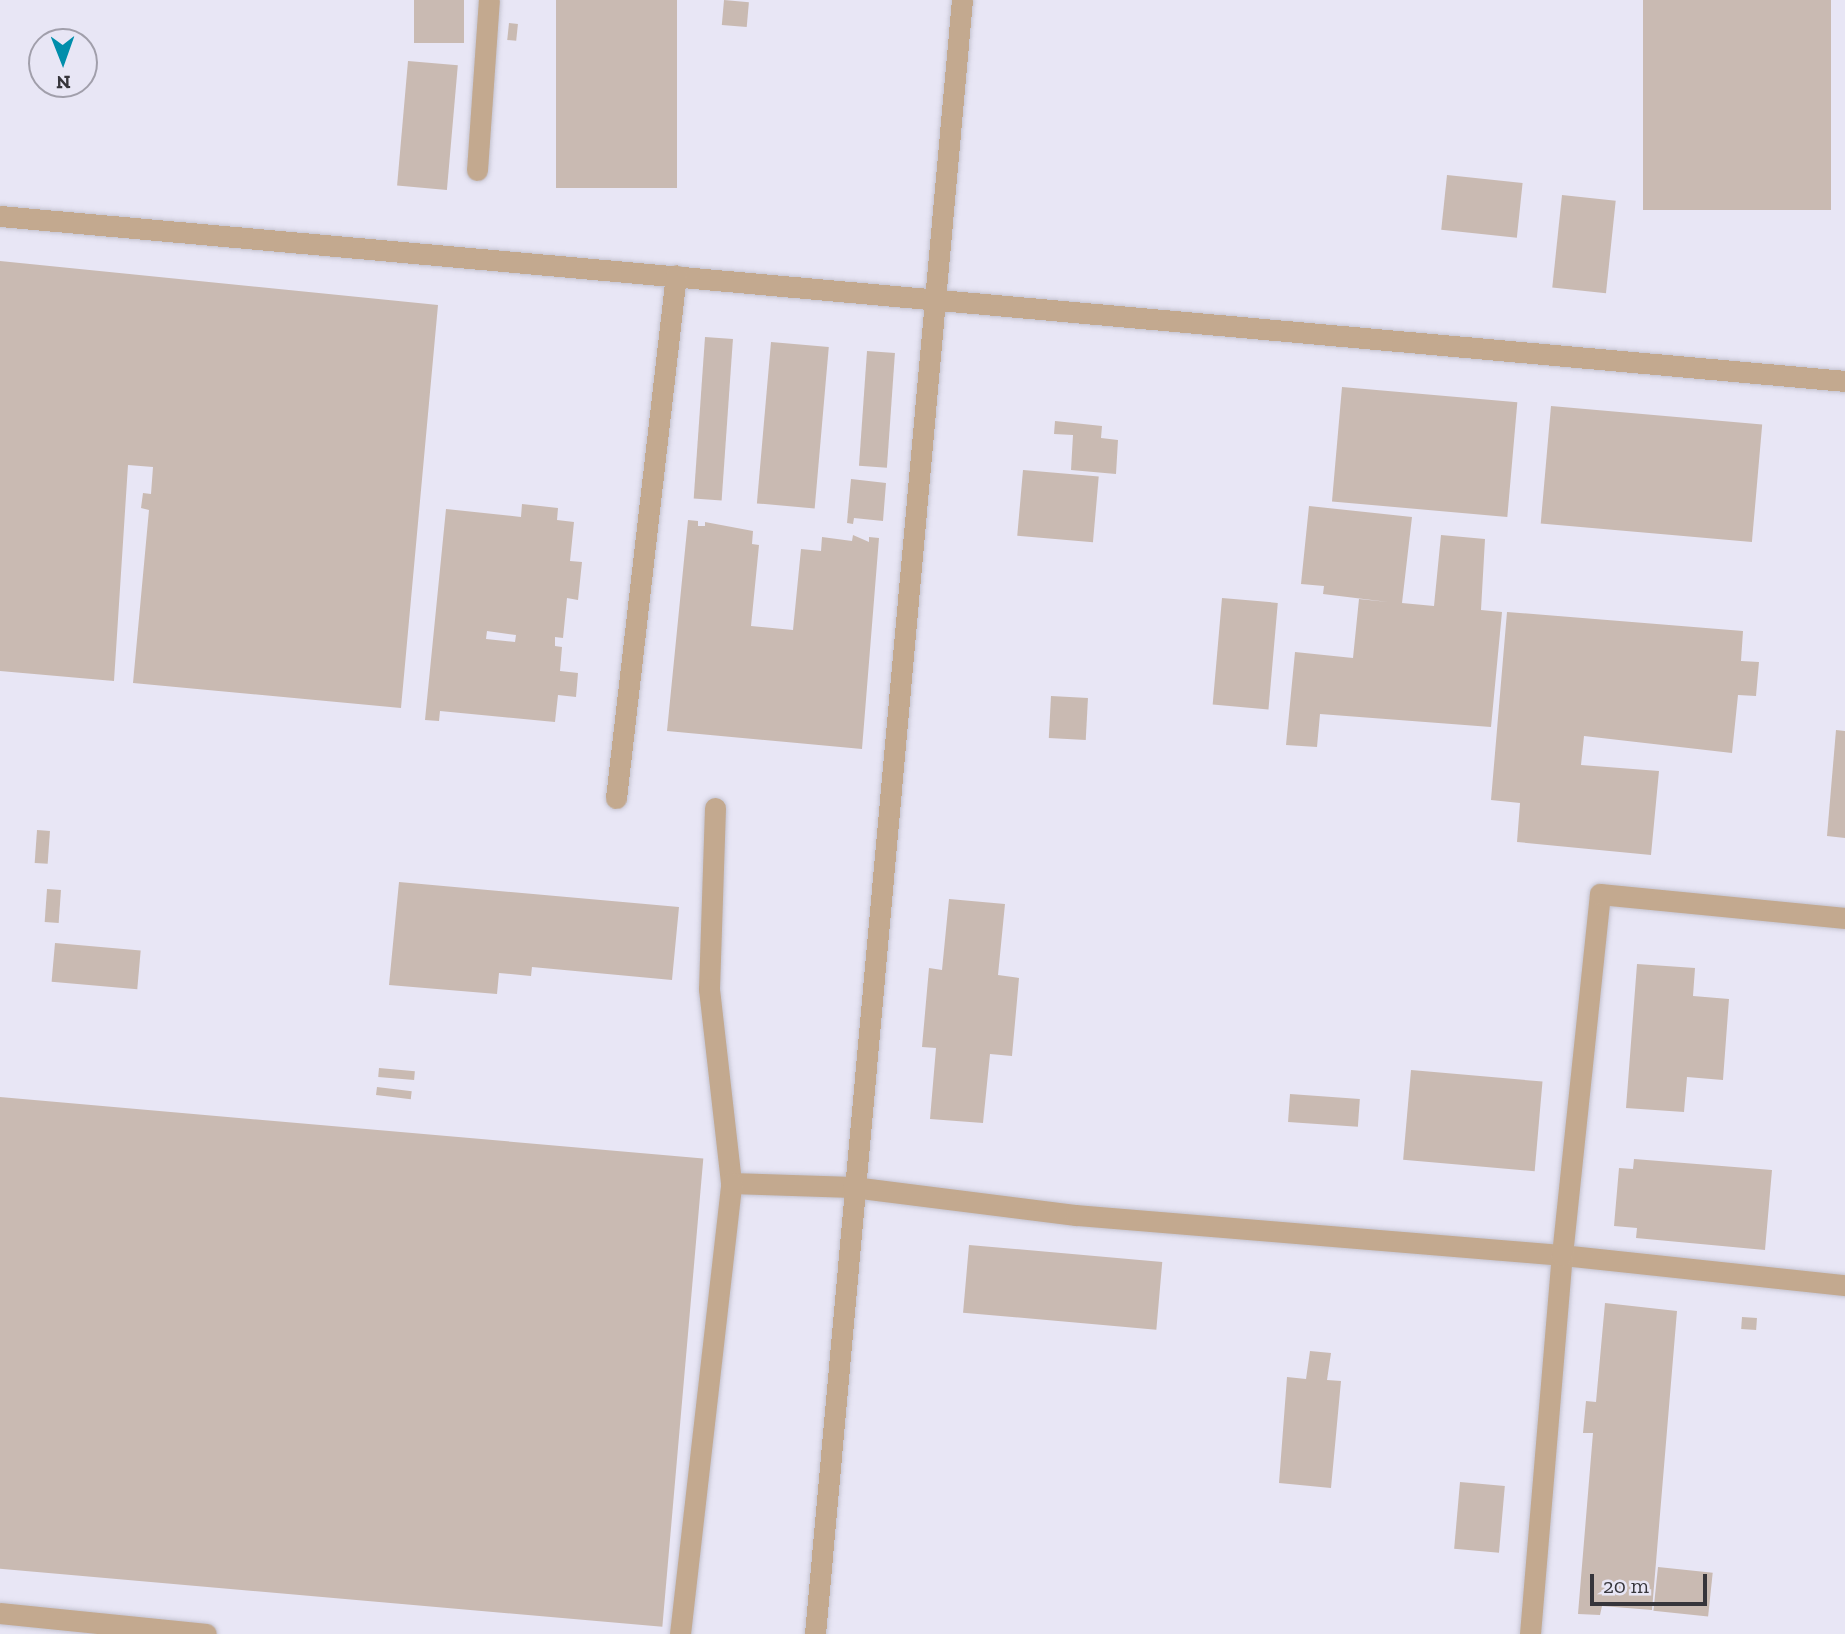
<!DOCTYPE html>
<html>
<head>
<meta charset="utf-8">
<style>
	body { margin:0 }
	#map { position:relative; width:1845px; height:1634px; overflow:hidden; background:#e8e6f5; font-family:"Zilla Slab",serif }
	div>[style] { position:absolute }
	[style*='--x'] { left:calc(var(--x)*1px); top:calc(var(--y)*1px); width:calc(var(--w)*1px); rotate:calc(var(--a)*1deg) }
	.building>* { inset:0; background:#c9bab2; transform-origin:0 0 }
	.roads { filter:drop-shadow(0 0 2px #c4c3d0) drop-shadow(0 0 2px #c4c3d0) }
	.minor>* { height:21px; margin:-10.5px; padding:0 10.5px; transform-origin:10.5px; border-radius:10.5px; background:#c3a98f }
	span { translate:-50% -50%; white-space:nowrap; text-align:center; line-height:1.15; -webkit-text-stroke:5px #e8e6f5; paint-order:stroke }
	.north { position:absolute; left:28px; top:28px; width:70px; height:70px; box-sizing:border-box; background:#e8e6f5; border:2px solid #a19fab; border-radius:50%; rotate:179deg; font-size:19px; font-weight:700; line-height:28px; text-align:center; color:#36353b }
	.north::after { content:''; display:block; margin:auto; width:24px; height:32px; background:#008eab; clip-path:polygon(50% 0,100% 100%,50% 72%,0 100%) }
	.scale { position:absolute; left:1590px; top:1574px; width:117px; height:32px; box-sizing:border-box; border:4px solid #36353b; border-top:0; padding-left:9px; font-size:21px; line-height:24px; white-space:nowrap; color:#36353b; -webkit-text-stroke:5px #e8e6f5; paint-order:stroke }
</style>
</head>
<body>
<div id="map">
	<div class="building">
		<i style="left:414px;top:0;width:50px;height:43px"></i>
		<i style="left:556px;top:0;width:121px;height:188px"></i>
		<i style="left:724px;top:0;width:25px;height:25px;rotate:5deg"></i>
		<i style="left:1643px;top:0;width:188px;height:210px"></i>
		<i style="left:509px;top:23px;width:9px;height:17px;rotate:6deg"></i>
		<i style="left:408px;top:61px;width:50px;height:125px;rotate:5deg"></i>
		<i style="left:1447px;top:175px;width:76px;height:55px;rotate:6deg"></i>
		<i style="left:1562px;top:195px;width:54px;height:93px;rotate:6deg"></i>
		<i style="clip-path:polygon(0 261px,438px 305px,401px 708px,133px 683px,149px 510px,141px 508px,143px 493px,151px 494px,153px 467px,128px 465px,114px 681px,0 671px)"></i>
		<i style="left:705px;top:337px;width:28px;height:162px;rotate:4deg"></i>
		<i style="left:771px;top:342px;width:58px;height:162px;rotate:5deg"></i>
		<i style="left:867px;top:351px;width:28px;height:115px;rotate:4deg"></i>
		<i style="left:1342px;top:387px;width:176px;height:115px;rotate:5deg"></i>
		<i style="left:1551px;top:406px;width:212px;height:118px;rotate:5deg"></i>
		<i style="clip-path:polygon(1055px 421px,1102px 426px,1101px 438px,1118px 440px,1116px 474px,1071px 470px,1073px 435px,1054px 434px)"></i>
		<i style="left:1023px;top:470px;width:76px;height:66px;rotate:5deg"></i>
		<i style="clip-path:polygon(851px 479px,886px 483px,883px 521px,854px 518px,853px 524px,847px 523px)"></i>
		<i style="clip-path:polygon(evenodd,522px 504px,558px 508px,557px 520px,574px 522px,570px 561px,582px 562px,578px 600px,567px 598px,563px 638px,555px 637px,555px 646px,562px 647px,560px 671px,578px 673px,576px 697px,558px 695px,555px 722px,440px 711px,439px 721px,425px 720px,446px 509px,521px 517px,522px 504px,487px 631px,516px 635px,515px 642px,486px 639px,487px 631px)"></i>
		<i style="clip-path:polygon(1309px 506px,1412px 517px,1402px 603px,1434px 606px,1441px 535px,1485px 539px,1481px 610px,1502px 612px,1491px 727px,1320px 714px,1317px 747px,1286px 745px,1295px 652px,1353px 658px,1359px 599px,1388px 602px,1323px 594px,1324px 586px,1301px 584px)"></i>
		<i style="clip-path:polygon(688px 520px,698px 521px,698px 526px,705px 526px,705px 522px,753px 531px,752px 544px,759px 545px,751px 626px,793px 630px,801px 549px,821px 551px,822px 537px,852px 541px,853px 535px,869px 542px,869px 537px,879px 538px,862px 749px,667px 731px)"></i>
		<i style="left:1222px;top:598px;width:56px;height:107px;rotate:5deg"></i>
		<i style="clip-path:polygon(1507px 612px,1743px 631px,1741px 661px,1759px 662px,1756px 696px,1738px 695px,1732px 753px,1584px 736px,1581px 765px,1659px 771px,1651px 855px,1517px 842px,1520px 803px,1491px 800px)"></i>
		<i style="left:1051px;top:696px;width:37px;height:42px;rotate:3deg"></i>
		<i style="clip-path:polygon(1836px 730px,1845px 731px,1845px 838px,1827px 836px)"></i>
		<i style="left:37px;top:830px;width:13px;height:33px;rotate:4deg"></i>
		<i style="clip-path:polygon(399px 882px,679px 907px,672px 980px,532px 967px,531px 976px,499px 973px,497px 994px,389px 985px)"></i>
		<i style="left:47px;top:889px;width:14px;height:33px;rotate:4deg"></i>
		<i style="clip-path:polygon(949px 899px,1005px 904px,998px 975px,1019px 978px,1012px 1056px,990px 1054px,983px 1123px,930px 1119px,936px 1048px,922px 1047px,929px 968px,942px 970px)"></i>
		<i style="left:55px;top:943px;width:86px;height:39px;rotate:5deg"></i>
		<i style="clip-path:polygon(1637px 964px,1695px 968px,1693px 996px,1729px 999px,1723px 1080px,1687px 1077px,1684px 1112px,1626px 1108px)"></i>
		<i style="left:379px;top:1068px;width:36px;height:9px;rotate:5deg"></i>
		<i style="left:1411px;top:1070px;width:132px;height:90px;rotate:5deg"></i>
		<i style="left:377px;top:1087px;width:35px;height:8px;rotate:7deg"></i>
		<i style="left:1290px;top:1094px;width:70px;height:28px;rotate:4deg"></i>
		<i style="left:0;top:1097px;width:706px;height:470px;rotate:5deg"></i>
		<i style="clip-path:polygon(1634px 1159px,1772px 1170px,1765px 1250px,1636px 1238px,1637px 1228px,1614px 1226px,1619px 1168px,1633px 1169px)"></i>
		<i style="left:969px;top:1245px;width:194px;height:68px;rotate:5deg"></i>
		<i style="clip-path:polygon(1605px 1303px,1677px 1311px,1652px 1610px,1602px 1606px,1600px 1615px,1578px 1614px,1593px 1433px,1583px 1433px,1586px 1401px,1596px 1402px)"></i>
		<i style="left:1742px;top:1317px;width:15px;height:12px;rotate:4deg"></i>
		<i style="clip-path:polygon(1310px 1351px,1331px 1353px,1327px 1380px,1341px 1381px,1331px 1488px,1279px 1483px,1287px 1377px,1306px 1379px)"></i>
		<i style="left:1460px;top:1482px;width:45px;height:67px;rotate:5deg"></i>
		<i style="left:1658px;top:1567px;width:55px;height:44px;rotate:6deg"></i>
	</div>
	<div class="roads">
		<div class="minor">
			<i style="--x:477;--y:170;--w:170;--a:-86"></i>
			<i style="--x:0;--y:216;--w:1852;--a:5.11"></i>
			<i style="--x:616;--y:798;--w:526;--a:-83.46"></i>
			<i style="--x:715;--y:808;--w:181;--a:91.9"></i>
			<i style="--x:709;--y:989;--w:195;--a:83.5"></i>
			<i style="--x:731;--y:1183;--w:122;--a:1.9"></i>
			<i style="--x:853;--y:1187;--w:225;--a:7.2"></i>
			<i style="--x:1076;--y:1215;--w:488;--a:4.7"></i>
			<i style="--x:1562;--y:1255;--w:285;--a:6.1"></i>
			<i style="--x:0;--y:1613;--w:207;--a:5.8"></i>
			<i style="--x:680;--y:1634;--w:454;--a:-83.5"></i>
			<i style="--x:815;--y:1634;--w:1641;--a:-84.86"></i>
			<i style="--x:1530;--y:1634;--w:380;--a:-85.2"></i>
			<i style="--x:1562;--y:1255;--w:363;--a:-84"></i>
			<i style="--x:1600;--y:894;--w:246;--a:5.6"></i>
		</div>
	</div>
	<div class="north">N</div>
	<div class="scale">20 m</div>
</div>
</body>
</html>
